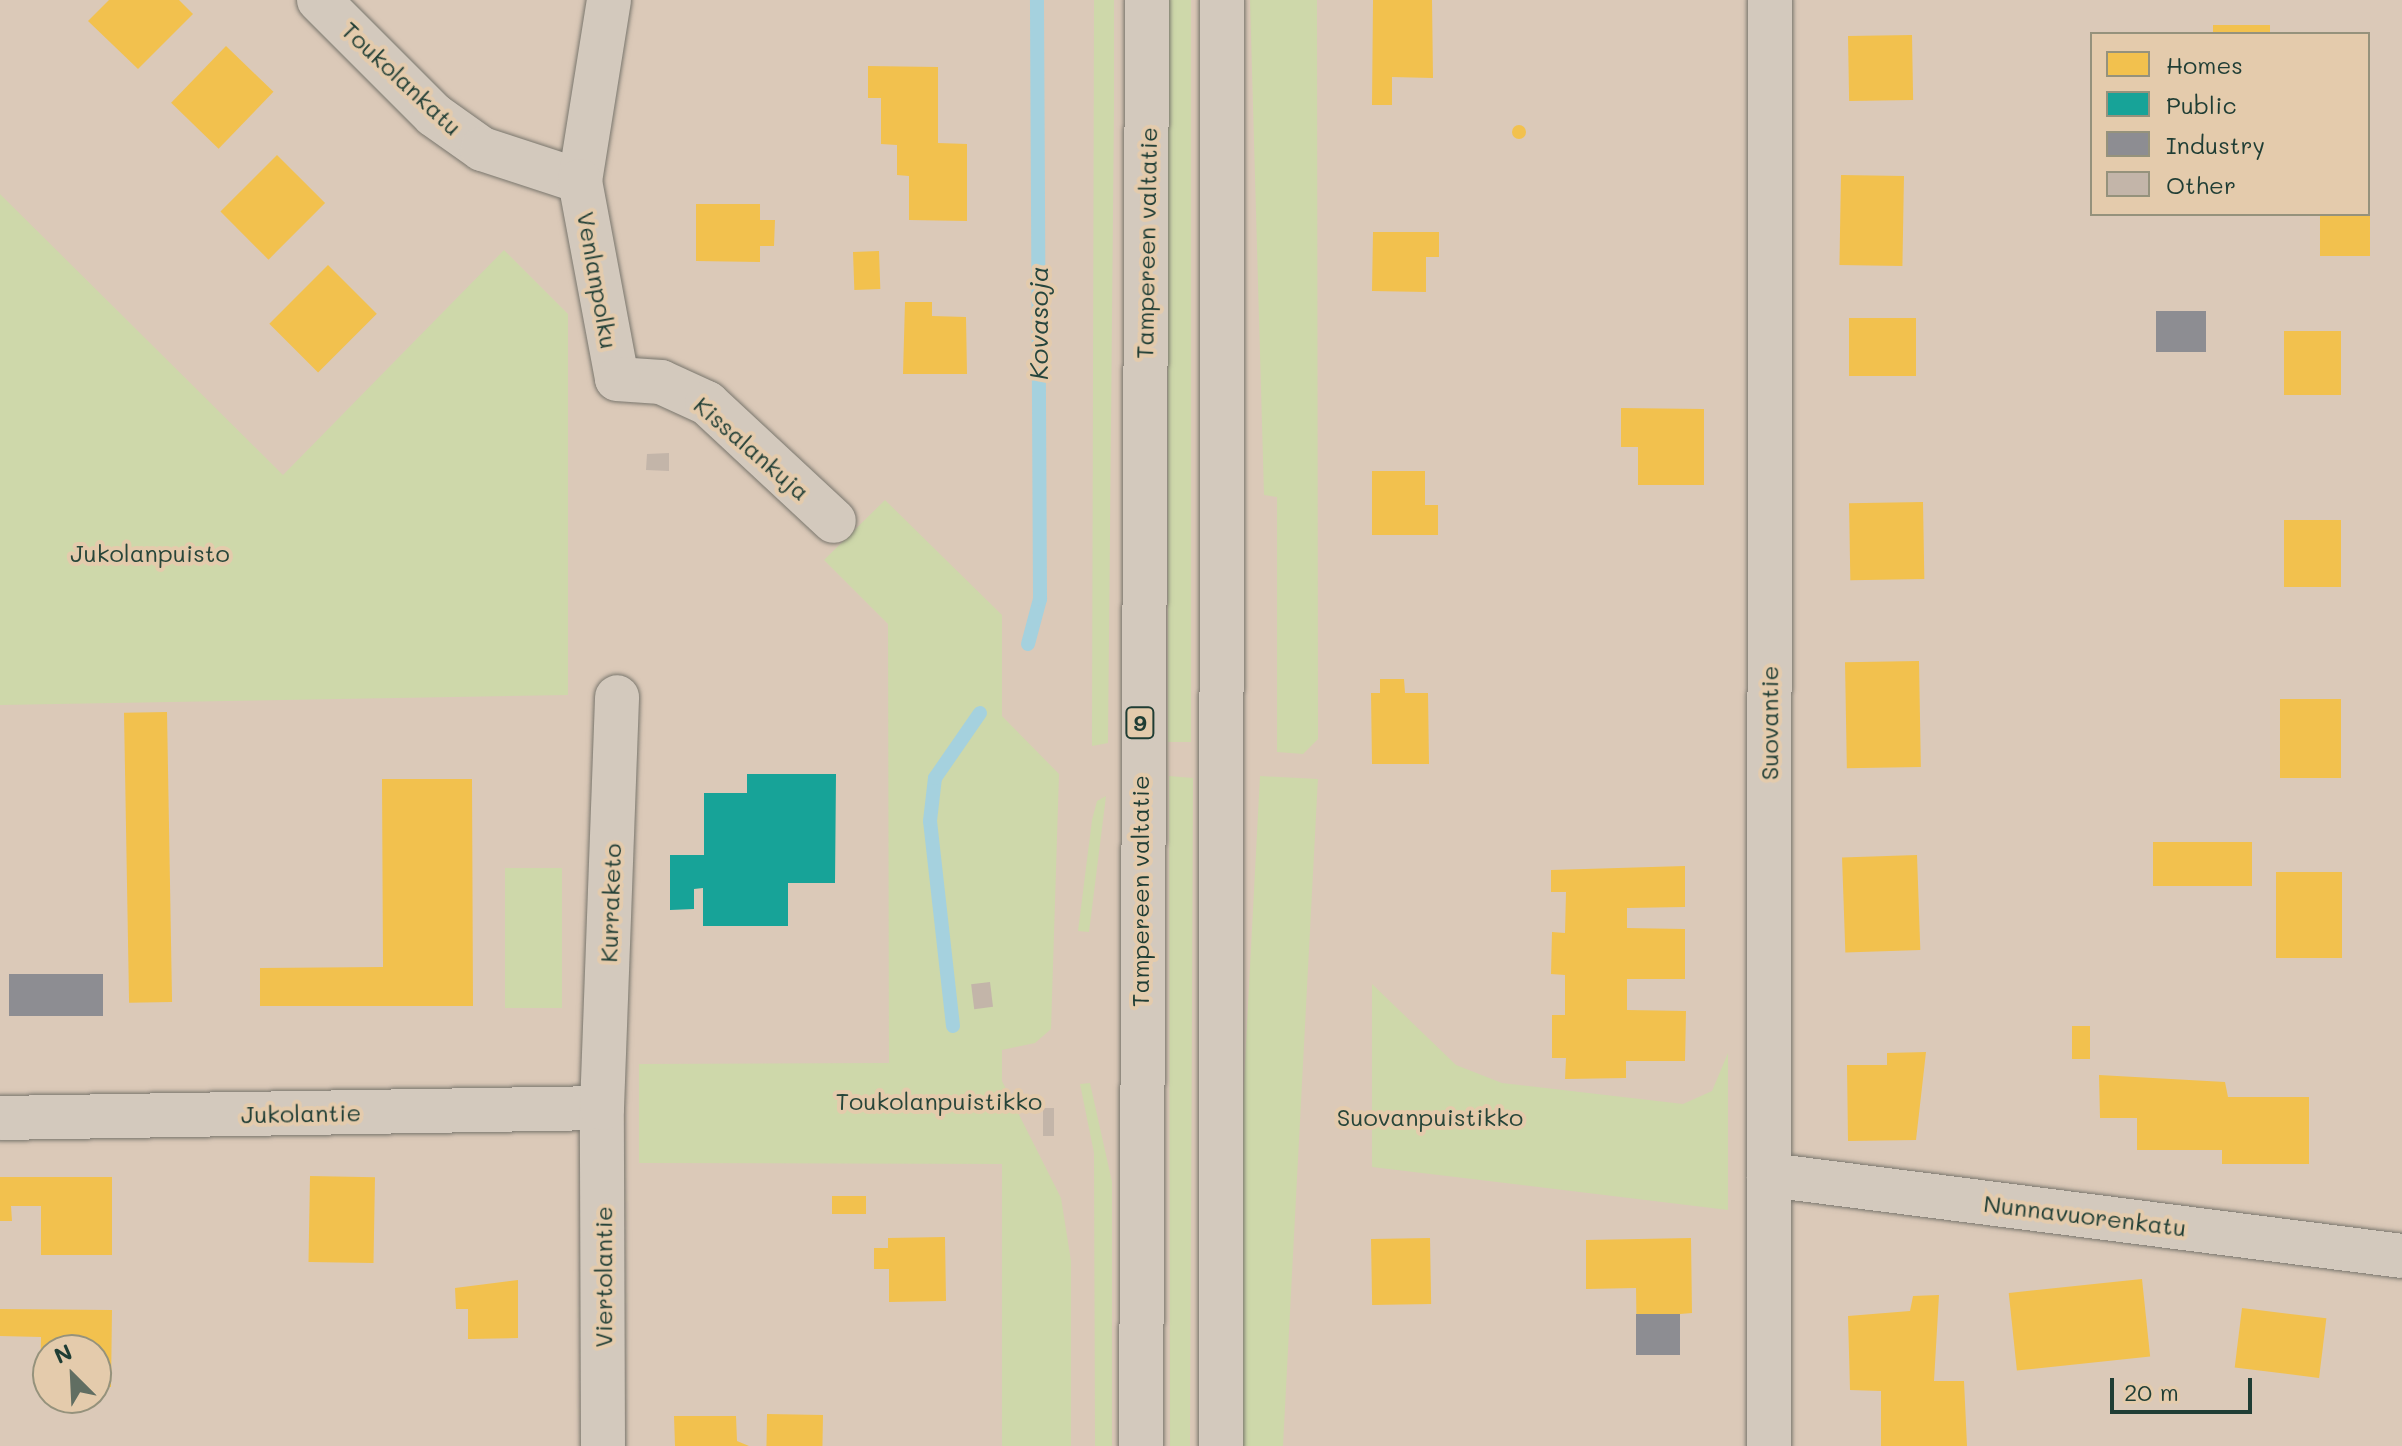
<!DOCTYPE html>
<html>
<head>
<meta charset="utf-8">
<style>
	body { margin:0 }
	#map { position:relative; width:2402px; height:1446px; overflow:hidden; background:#dbc9b8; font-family:Mali,sans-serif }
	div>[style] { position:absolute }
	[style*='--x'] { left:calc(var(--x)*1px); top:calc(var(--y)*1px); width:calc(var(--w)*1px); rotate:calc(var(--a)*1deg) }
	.green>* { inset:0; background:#ced8aa; transform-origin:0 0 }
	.homes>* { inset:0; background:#f2c14e; transform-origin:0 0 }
	.round { border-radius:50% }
	.public>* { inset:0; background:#17a398 }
	.industry>* { inset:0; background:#8d8d92; transform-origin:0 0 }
	.stream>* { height:14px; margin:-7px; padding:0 7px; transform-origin:7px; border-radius:7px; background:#a5d1de }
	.building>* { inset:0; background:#c3b5a9; transform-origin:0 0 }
	.roads { filter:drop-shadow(0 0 2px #79766d) drop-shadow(0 0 2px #79766d) }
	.minor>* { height:44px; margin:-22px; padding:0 22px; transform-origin:22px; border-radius:22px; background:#d3c9bd }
	.trunk>* { height:44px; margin:-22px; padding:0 22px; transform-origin:22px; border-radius:22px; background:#d3c9bd }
	span { translate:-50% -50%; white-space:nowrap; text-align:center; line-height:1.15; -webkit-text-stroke:8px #e4cbac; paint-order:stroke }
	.shield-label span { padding:2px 6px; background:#e4cbac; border:2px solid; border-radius:6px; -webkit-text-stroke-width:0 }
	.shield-label { font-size:22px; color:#1f3d34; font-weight:700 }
	.street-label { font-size:24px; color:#1f3d34 }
	.park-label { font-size:24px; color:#274539 }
	.water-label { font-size:26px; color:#25453d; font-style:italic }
	.legend { position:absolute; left:2090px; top:32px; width:280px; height:184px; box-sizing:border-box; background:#e4cbac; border:2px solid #95927c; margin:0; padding:10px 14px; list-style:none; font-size:24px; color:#1f3d34 }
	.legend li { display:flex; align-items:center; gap:16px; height:40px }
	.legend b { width:40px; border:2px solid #95927c }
	.north { position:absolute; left:32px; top:1334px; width:80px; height:80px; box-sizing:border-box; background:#e4cbac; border:2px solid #95927c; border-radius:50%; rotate:336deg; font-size:22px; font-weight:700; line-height:32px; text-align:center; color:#1f3d34 }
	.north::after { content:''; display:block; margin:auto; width:28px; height:36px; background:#616e62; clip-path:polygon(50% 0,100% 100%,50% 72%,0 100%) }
	.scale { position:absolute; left:2110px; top:1378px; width:142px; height:36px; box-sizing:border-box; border:4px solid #1f3d34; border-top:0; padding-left:10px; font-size:24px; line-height:28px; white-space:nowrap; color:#1f3d34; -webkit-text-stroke:6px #e4cbac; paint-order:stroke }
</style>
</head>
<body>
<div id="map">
	<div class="green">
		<i style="clip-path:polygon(1094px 0,1114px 0,1114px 107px,1108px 743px,1092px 746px)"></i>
		<i style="left:1168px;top:0;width:23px;height:742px"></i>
		<i style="clip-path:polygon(1250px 0,1317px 0,1318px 739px,1303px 754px,1277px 752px,1277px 497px,1264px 495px)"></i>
		<i style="clip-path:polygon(0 194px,283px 475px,504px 250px,568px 314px,568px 695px,0 705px)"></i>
		<i style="clip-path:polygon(885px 500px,1002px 615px,1002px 716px,1059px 774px,1051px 1029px,1035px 1043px,1002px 1050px,1002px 1081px,1061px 1198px,1071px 1261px,1071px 1446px,1002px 1446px,1002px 1164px,639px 1163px,639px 1064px,889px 1063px,888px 624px,824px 560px)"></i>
		<i style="clip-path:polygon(1169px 776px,1193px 778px,1190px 1446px,1170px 1446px)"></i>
		<i style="left:1260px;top:776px;width:58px;height:670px;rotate:3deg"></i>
		<i style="clip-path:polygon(1106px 796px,1089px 932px,1078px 931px,1092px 820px,1097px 801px)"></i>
		<i style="left:505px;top:868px;width:57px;height:140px"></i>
		<i style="clip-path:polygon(1372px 984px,1456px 1065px,1502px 1083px,1683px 1104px,1712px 1091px,1728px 1053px,1728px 1210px,1372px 1167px)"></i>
		<i style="clip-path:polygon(1090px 1083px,1112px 1182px,1112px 1446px,1095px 1446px,1094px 1153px,1080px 1084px)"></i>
	</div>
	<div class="homes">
		<i style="clip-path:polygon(109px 0,179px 0,193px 14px,138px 69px,88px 21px)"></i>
		<i style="clip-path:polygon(1373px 0,1432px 0,1433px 78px,1392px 77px,1392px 105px,1372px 105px)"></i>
		<i style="left:2213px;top:25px;width:57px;height:9px"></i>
		<i style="left:1912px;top:35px;width:65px;height:64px;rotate:89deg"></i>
		<i style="left:226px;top:46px;width:66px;height:79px;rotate:44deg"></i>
		<i style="clip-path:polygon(868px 66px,938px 67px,938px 143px,967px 144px,967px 221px,909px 220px,909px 176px,897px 175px,897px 145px,881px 144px,881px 98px,868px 98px)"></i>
		<i class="round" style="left:1512px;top:125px;width:14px;height:14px"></i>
		<i style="left:277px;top:155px;width:68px;height:80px;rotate:45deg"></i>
		<i style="left:1841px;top:175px;width:63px;height:90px;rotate:1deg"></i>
		<i style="clip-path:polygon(696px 204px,760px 204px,760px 220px,775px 220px,774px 246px,760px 246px,760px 262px,696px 261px)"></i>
		<i style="left:2320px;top:214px;width:50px;height:42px"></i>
		<i style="clip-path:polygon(1373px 232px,1439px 232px,1439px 257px,1426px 257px,1426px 292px,1372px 291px)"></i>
		<i style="left:879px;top:251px;width:38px;height:26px;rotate:88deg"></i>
		<i style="left:328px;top:265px;width:69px;height:83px;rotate:45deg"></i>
		<i style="clip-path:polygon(905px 302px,932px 302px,932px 316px,966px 317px,967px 374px,903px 374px)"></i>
		<i style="left:1849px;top:318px;width:67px;height:58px"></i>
		<i style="left:2284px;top:331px;width:57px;height:64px"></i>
		<i style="clip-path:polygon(1621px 408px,1704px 409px,1704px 485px,1638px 485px,1638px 447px,1621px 447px)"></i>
		<i style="clip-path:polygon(1372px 471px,1425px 471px,1425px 505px,1438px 505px,1438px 535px,1372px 535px)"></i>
		<i style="left:1923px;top:502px;width:77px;height:74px;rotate:89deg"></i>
		<i style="left:2284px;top:520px;width:57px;height:67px"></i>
		<i style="left:1919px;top:661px;width:106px;height:74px;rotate:89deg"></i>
		<i style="clip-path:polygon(1380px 679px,1404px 679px,1405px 693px,1428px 693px,1429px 764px,1372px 764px,1371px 693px,1380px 693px)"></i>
		<i style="left:2280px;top:699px;width:61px;height:79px"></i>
		<i style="left:167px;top:712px;width:290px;height:43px;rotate:89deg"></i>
		<i style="clip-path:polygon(382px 779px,472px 779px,473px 1006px,260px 1006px,260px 968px,383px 967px)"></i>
		<i style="left:2153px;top:842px;width:99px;height:44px"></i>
		<i style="left:1917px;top:855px;width:95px;height:75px;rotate:88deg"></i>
		<i style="clip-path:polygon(1685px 866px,1685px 907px,1627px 908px,1627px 928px,1685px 929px,1685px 979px,1627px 979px,1627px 1010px,1686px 1011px,1685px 1061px,1626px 1061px,1626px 1078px,1565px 1079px,1566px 1058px,1552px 1058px,1552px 1015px,1565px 1015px,1565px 975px,1551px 974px,1552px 932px,1565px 933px,1566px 892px,1551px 892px,1551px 870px)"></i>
		<i style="left:2276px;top:872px;width:66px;height:86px"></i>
		<i style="left:2072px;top:1026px;width:18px;height:33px"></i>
		<i style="clip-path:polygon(1926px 1052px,1916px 1140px,1848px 1141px,1847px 1065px,1887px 1065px,1887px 1053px)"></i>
		<i style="clip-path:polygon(2099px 1075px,2225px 1082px,2228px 1097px,2309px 1097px,2309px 1164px,2222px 1164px,2222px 1150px,2137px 1150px,2137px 1118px,2100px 1118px)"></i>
		<i style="left:310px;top:1176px;width:65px;height:86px;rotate:1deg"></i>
		<i style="clip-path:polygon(0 1177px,112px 1177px,112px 1255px,41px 1255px,41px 1206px,11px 1206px,12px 1221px,0 1221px)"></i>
		<i style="left:832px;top:1196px;width:34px;height:18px"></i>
		<i style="clip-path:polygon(945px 1237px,946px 1301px,889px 1302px,889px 1269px,874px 1269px,874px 1248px,888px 1248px,888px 1238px)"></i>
		<i style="left:1430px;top:1238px;width:66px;height:59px;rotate:89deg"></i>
		<i style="clip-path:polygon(1691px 1238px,1692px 1313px,1680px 1314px,1680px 1355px,1637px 1355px,1636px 1288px,1586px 1289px,1586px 1240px)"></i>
		<i style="left:2142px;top:1279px;width:78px;height:134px;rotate:84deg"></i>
		<i style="clip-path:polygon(518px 1280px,518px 1338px,468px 1339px,468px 1309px,456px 1309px,455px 1288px)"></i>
		<i style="clip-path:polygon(1939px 1295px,1934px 1381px,1964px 1381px,1967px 1446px,1881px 1446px,1881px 1391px,1850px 1390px,1848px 1316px,1910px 1311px,1913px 1296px)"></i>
		<i style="left:2242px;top:1308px;width:85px;height:60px;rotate:7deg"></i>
		<i style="clip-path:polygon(0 1309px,112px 1310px,111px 1387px,96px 1387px,96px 1350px,48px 1350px,48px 1387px,40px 1387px,41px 1337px,0 1336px)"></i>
		<i style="left:767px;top:1414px;width:56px;height:32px;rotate:1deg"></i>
		<i style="clip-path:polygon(674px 1416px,736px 1416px,737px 1441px,749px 1446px,675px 1446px)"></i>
	</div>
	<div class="public">
		<i style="clip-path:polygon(747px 774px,836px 774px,835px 883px,788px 883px,788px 926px,703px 926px,703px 888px,694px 889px,694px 909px,670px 910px,670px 855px,704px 855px,704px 793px,747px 793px)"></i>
	</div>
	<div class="industry">
		<i style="left:2156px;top:311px;width:50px;height:41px"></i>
		<i style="left:103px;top:974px;width:42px;height:94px;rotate:90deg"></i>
		<i style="left:1680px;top:1314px;width:41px;height:44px;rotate:90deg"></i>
	</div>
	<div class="stream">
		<i style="--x:1028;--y:644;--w:47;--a:-75.1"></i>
		<i style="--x:1040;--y:599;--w:599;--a:-90.29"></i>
		<i style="--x:953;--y:1026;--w:206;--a:-96.4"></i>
		<i style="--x:930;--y:821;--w:43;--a:-83.4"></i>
		<i style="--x:935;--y:778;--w:79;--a:-55.3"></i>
	</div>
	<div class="building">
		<i style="clip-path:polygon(669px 453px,669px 471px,646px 470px,647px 454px)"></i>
		<i style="left:990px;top:982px;width:25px;height:19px;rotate:83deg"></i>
		<i style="left:1043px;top:1108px;width:11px;height:28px"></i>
	</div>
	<div class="roads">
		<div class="minor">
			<i style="--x:319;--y:0;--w:163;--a:45"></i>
			<i style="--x:434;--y:115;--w:59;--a:35.3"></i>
			<i style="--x:482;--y:149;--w:103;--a:18.1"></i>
			<i style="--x:609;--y:0;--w:183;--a:99.1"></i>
			<i style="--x:580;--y:181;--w:201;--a:79.4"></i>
			<i style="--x:617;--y:379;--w:44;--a:3.9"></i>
			<i style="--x:661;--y:382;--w:51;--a:24.5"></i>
			<i style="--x:707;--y:403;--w:173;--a:42.9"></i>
			<i style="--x:0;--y:1118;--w:602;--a:-0.95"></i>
			<i style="--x:1769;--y:1175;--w:638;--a:7.29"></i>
			<i style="--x:603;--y:1446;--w:338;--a:-90.2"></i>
			<i style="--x:602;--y:1108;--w:411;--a:-87.9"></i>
			<i style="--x:1769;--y:1446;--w:1446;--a:-89.96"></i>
		</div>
		<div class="trunk">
			<i style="--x:1141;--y:1446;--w:1446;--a:-89.76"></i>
			<i style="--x:1221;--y:1446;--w:1446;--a:-89.96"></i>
		</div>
	</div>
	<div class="shield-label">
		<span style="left:1140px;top:723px">9</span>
	</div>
	<div class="street-label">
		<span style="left:402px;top:78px;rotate:43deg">Toukolankatu</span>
		<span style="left:1146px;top:243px;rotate:-89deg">Tampereen valtatie</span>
		<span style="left:598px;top:280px;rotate:80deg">Venlanpolku</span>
		<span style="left:752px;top:448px;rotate:41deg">Kissalankuja</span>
		<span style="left:1769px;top:723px;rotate:-90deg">Suovantie</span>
		<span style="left:1140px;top:891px;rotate:-90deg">Tampereen valtatie</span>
		<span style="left:610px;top:903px;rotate:-88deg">Kurraketo</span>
		<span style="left:301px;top:1113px;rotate:-1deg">Jukolantie</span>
		<span style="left:2085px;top:1215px;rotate:7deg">Nunnavuorenkatu</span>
		<span style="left:603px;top:1277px;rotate:-90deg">Viertolantie</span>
	</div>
	<div class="park-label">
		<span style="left:150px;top:553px">Jukolanpuisto</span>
		<span style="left:939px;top:1101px">Toukolanpuistikko</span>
		<span style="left:1430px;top:1117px">Suovanpuistikko</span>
	</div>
	<div class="water-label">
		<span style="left:1039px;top:323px;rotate:-90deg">Kovasoja</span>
	</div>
	<ul class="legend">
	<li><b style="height:22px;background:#f2c14e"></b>Homes</li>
	<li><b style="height:22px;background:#17a398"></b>Public</li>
	<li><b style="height:22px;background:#8d8d92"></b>Industry</li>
	<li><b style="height:22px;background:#c3b5a9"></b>Other</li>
	</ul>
	<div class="north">N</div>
	<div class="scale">20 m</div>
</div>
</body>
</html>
